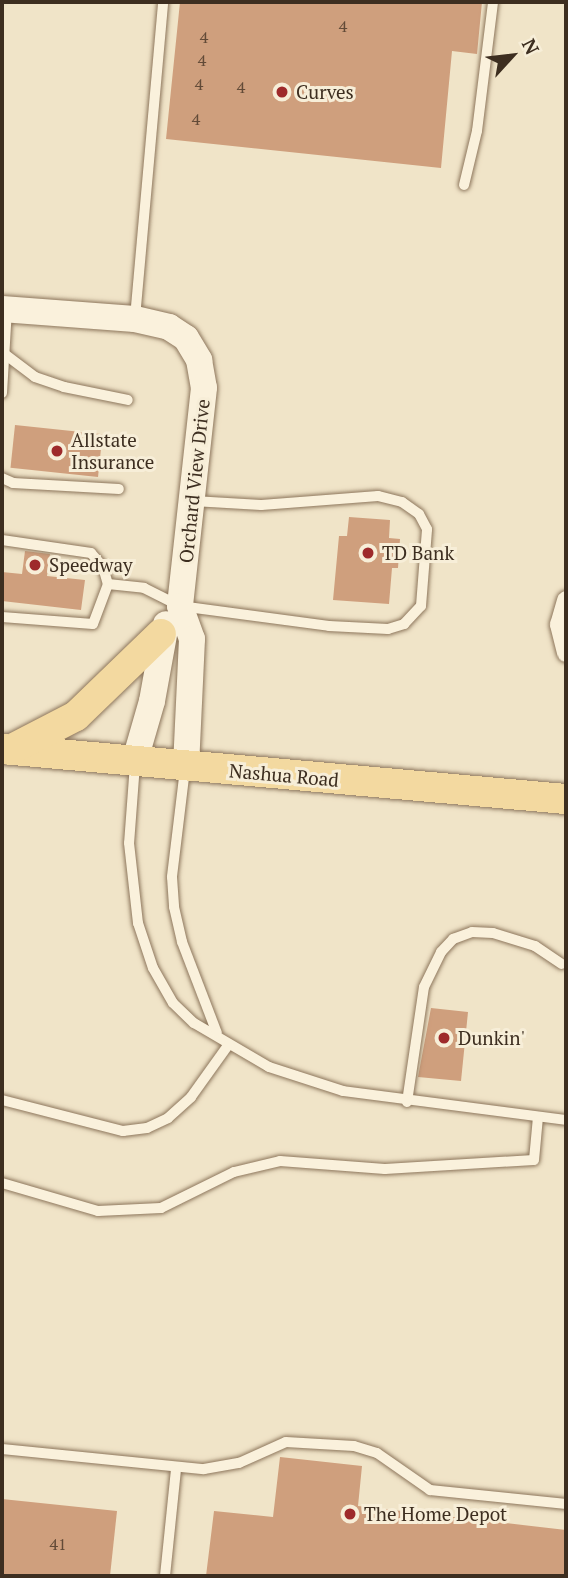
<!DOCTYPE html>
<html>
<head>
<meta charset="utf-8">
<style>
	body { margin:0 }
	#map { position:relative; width:568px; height:1578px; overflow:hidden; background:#f0e4c8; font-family:"PT Serif",serif }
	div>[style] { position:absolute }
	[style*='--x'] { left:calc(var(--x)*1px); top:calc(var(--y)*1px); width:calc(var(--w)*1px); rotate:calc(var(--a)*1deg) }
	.building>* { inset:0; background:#cf9f7d; transform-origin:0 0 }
	.roads { filter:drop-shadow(0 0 2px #8d765c) drop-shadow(0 0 2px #8d765c) }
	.lane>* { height:10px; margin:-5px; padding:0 5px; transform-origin:5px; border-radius:5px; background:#faf1dc }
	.street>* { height:19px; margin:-9.5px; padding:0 9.5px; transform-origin:9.5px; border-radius:9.5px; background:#faf1dc }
	.secondary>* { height:26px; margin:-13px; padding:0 13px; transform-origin:13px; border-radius:13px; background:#faf1dc }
	.primary>* { height:30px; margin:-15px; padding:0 15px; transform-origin:15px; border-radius:15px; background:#f3d9a0 }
	.dots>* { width:19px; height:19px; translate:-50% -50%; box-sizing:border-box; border:4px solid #f7eed8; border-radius:50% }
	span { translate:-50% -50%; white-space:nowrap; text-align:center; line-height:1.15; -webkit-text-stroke:6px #f7eed8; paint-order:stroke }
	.number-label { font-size:16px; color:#624a37 }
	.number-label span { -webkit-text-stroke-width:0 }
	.poi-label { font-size:19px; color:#3d2e20 }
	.left { translate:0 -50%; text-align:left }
	.street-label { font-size:19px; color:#3d2e20 }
	.frame { position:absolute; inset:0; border:4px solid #3d2e20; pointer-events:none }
	.north { position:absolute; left:477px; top:21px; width:70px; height:70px; -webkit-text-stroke:5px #f7eed8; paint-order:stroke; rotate:63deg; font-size:19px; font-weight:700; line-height:28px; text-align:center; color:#3d2e20 }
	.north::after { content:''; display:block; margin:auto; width:24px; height:32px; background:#3d2e20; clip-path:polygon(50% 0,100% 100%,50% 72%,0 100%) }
</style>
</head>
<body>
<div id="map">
	<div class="building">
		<i style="clip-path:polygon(180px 2px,482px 2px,477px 54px,452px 51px,441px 168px,166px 139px)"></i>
		<i style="left:15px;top:425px;width:88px;height:43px;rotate:6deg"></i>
		<i style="clip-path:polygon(349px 517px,390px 520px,389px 538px,400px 539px,398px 568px,392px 568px,389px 604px,333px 600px,339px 536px,347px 536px)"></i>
		<i style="clip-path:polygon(25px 551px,50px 554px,47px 576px,85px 580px,81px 610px,2px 601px,2px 572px,22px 574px)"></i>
		<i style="clip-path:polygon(431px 1008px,468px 1012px,461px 1081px,418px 1077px)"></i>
		<i style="clip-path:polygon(280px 1457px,362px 1466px,358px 1506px,566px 1530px,566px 1576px,206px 1576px,214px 1511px,273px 1517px)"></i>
		<i style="clip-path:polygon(2px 1499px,117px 1511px,110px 1576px,2px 1576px)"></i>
	</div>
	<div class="roads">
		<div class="lane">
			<i style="--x:464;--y:185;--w:56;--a:-76.5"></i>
			<i style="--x:477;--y:131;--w:130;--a:-82.9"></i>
			<i style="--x:135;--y:318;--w:317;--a:-84.9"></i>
			<i style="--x:6;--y:355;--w:36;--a:37"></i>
			<i style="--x:35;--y:377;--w:31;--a:19"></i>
			<i style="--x:64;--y:387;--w:65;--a:11.5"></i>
			<i style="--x:2;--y:393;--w:83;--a:-86.6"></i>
			<i style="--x:2;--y:478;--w:12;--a:24"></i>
			<i style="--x:13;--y:483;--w:106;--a:3.2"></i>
			<i style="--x:2;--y:540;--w:90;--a:8.3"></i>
			<i style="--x:91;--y:553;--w:18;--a:49"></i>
			<i style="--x:103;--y:567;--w:18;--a:74"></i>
			<i style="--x:108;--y:584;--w:36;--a:6"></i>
			<i style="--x:144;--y:588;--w:40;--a:26.6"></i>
			<i style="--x:180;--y:606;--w:150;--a:7.6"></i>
			<i style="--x:329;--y:626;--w:59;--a:2.9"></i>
			<i style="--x:388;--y:629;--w:17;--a:-17"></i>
			<i style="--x:404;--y:624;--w:25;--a:-47"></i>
			<i style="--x:421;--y:606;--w:77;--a:-85.5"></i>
			<i style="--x:427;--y:529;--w:17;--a:-118"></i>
			<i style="--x:419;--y:514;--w:21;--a:-145"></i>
			<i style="--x:402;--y:502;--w:25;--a:-166"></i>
			<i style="--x:378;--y:496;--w:117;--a:175.6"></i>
			<i style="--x:261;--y:505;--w:68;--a:-176.6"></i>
			<i style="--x:2;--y:617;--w:91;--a:4.4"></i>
			<i style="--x:93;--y:624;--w:43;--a:-69.4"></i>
			<i style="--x:135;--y:764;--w:79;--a:94.3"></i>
			<i style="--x:129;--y:843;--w:81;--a:83.6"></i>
			<i style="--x:138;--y:923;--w:47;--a:71.6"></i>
			<i style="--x:153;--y:968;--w:40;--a:60.3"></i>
			<i style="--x:173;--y:1003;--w:29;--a:44"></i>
			<i style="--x:194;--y:1023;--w:87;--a:30.4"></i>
			<i style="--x:269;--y:1067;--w:78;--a:18"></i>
			<i style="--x:343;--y:1091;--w:225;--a:7.4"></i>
			<i style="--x:185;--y:769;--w:109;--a:96.9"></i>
			<i style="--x:172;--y:877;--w:30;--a:86"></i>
			<i style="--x:174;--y:907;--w:36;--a:77"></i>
			<i style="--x:182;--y:942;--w:97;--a:69"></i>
			<i style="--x:2;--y:1100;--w:125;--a:14.4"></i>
			<i style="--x:123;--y:1131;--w:24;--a:-7"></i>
			<i style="--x:147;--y:1128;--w:23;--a:-25"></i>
			<i style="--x:168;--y:1118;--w:31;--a:-42"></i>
			<i style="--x:191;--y:1097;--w:65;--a:-54.4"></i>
			<i style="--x:407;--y:1102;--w:116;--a:-81.6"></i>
			<i style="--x:424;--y:987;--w:39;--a:-64"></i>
			<i style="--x:441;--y:952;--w:18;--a:-47"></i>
			<i style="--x:453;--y:939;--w:20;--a:-20"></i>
			<i style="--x:472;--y:932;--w:21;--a:3"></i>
			<i style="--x:493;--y:933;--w:44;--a:17.2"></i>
			<i style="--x:535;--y:946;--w:32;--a:34"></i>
			<i style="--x:2;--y:1183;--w:100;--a:16.3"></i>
			<i style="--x:98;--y:1211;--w:63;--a:-2.7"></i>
			<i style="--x:161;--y:1208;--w:81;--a:-26.3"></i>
			<i style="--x:234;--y:1172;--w:47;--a:-13.4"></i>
			<i style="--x:280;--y:1161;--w:105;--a:4.4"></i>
			<i style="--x:385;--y:1169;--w:149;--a:-3.5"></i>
			<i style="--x:534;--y:1160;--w:43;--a:-84.7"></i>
			<i style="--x:2;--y:1449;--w:203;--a:5.7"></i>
			<i style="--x:204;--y:1469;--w:36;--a:-10"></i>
			<i style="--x:239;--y:1463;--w:51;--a:-24.1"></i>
			<i style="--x:286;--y:1442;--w:68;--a:3.4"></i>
			<i style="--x:354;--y:1446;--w:24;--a:17"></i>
			<i style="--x:377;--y:1453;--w:65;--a:34.9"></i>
			<i style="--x:430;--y:1490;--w:137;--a:5.9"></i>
			<i style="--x:165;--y:1576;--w:108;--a:-84.1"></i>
		</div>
		<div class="street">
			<i style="--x:566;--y:600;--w:25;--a:106"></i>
			<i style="--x:559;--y:624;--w:29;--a:76"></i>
		</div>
		<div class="secondary">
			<i style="--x:2;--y:309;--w:133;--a:4.3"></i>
			<i style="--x:135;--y:319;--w:35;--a:13"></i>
			<i style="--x:169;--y:327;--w:20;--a:33"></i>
			<i style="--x:186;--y:338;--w:26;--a:59"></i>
			<i style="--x:199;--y:360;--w:28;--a:80"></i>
			<i style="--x:204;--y:388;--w:219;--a:96.3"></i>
			<i style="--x:180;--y:606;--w:35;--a:70"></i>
			<i style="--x:192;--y:639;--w:127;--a:92.7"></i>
			<i style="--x:135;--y:760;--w:61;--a:-73.9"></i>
			<i style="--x:152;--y:701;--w:78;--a:-79.7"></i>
		</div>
		<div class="primary">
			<i style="--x:2;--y:749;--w:566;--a:5.07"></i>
			<i style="--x:10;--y:750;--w:74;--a:-27.3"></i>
			<i style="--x:76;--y:716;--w:118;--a:-44"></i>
		</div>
	</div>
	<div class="dots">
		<i style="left:282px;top:92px;background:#9e2a2b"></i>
		<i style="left:57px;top:451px;background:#9e2a2b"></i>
		<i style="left:368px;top:553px;background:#9e2a2b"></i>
		<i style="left:35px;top:565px;background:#9e2a2b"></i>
		<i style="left:444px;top:1038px;background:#9e2a2b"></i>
		<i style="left:350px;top:1514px;background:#9e2a2b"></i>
	</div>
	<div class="number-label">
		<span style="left:343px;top:26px">4</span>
		<span style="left:204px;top:37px">4</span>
		<span style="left:202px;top:60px">4</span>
		<span style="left:199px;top:84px">4</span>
		<span style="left:241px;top:87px">4</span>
		<span style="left:196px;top:119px">4</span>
		<span style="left:58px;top:1544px">41</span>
	</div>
	<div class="poi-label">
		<span class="left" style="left:296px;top:92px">Curves</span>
		<span class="left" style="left:71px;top:451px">Allstate<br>Insurance</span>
		<span class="left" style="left:382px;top:553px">TD Bank</span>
		<span class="left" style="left:49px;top:565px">Speedway</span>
		<span class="left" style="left:458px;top:1038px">Dunkin'</span>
		<span class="left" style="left:364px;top:1514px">The Home Depot</span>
	</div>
	<div class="street-label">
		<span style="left:194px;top:481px;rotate:-84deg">Orchard View Drive</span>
		<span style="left:284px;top:775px;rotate:5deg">Nashua Road</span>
	</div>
	<div class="frame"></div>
	<div class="north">N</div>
</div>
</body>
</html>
